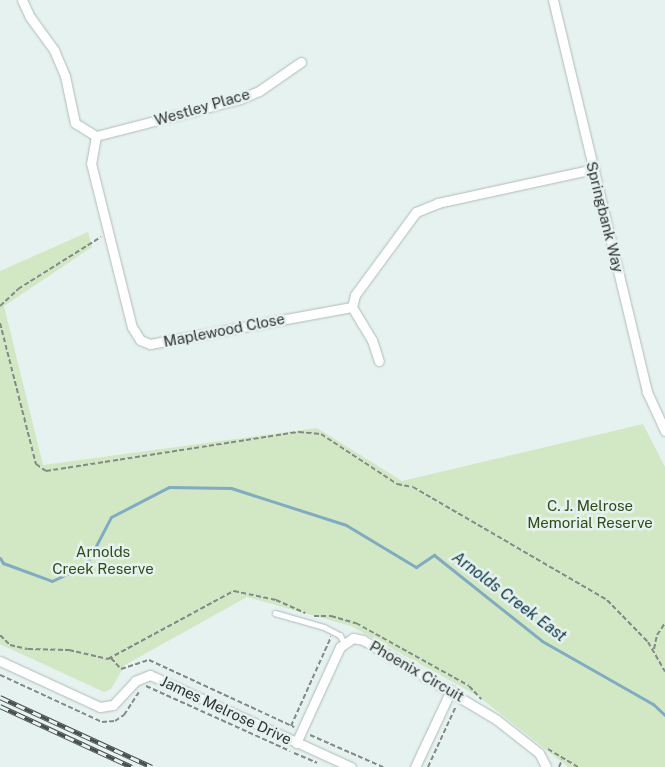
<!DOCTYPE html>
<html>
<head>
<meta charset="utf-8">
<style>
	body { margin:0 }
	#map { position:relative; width:665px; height:767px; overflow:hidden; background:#e6f2ef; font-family:"Public Sans",sans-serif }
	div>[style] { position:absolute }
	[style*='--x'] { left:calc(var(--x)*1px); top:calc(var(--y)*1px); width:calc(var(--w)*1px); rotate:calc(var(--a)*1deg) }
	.green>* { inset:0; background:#d2e7c4 }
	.stream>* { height:3px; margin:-1.5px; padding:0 1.5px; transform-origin:1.5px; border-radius:1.5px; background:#80abc0 }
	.path>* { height:2px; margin-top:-1px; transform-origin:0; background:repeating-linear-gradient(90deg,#828a88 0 5px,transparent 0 7.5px) }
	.roads { filter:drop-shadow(0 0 1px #b0bbb8) drop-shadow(0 0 1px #b0bbb8) }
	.lane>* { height:4.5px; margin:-2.25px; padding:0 2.25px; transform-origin:2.25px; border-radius:2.25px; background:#fff }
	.street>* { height:9px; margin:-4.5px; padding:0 4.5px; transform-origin:4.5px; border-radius:4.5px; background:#fff }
	.rail>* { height:5px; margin-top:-2.5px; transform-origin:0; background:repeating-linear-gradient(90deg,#e6f2ef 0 9px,#494e4d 0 18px); box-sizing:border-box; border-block:1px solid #494e4d }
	span { translate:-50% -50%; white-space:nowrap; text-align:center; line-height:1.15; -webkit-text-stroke:5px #e6f2ef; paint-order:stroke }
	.street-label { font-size:15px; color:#2f3332 }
	.park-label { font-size:15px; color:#2f4b16 }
	.water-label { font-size:16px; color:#0e3545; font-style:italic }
</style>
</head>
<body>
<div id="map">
	<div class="green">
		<i style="clip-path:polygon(88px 232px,92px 247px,4px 306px,43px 465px,317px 428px,402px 481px,643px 424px,665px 467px,665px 767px,568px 767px,478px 696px,351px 626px,247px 597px,125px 665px,111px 689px,104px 692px,0 644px,0 271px)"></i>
	</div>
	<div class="stream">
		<i style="--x:0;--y:558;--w:6;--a:59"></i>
		<i style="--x:3;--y:563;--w:52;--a:20.2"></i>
		<i style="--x:52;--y:581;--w:38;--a:-25"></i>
		<i style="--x:86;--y:565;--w:54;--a:-62.5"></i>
		<i style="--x:111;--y:517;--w:65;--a:-27.3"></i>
		<i style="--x:169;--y:487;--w:62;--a:0.9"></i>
		<i style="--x:231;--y:488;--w:121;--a:17.8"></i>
		<i style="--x:346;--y:525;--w:82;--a:31"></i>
		<i style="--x:416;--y:567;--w:22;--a:-34"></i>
		<i style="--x:434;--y:555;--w:138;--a:38.5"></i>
		<i style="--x:542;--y:641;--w:128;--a:29.6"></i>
		<i style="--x:653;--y:704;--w:16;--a:43"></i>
	</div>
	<div class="path">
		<i style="--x:0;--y:306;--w:25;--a:-43"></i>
		<i style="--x:18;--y:289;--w:98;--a:-32.1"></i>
		<i style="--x:0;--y:323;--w:146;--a:75.7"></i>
		<i style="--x:36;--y:464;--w:12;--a:35"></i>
		<i style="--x:46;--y:471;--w:256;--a:-8.8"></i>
		<i style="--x:299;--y:432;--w:22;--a:5"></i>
		<i style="--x:321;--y:434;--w:91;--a:33.3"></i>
		<i style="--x:397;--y:484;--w:16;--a:11"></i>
		<i style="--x:413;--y:487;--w:225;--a:30.2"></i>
		<i style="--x:607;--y:600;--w:59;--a:45.7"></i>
		<i style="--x:648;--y:642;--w:34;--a:60"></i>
		<i style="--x:314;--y:616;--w:17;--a:0"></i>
		<i style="--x:331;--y:616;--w:26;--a:16"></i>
		<i style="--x:356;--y:623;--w:129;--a:29.1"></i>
		<i style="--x:469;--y:686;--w:18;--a:47"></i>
		<i style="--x:0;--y:635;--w:14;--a:45"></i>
		<i style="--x:10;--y:645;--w:18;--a:13"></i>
		<i style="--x:28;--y:649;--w:41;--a:1.4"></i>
		<i style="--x:69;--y:650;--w:40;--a:13"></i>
		<i style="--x:108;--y:659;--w:143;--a:-28.4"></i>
		<i style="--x:234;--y:591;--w:43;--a:12.1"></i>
		<i style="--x:276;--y:600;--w:32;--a:24"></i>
		<i style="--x:654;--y:649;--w:14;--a:-78"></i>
		<i style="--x:657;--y:635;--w:14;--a:-56"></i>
		<i style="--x:111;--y:658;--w:15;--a:48"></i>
		<i style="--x:121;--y:669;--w:29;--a:-18"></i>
		<i style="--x:149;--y:660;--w:160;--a:24.8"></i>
		<i style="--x:0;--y:675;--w:112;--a:24.7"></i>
		<i style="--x:102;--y:722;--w:13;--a:-4"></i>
		<i style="--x:115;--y:721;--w:11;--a:-34"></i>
		<i style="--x:124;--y:715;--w:27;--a:-57"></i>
		<i style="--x:146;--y:686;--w:158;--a:24.3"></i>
		<i style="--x:291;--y:726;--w:98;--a:-65.8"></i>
		<i style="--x:310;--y:735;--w:80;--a:23.7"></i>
		<i style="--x:548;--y:749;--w:35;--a:31"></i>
		<i style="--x:294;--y:753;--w:25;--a:23"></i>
		<i style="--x:428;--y:767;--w:67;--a:-65.3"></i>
		<i style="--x:559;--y:767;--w:8;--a:-67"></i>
	</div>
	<div class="roads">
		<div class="lane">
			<i style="--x:275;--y:613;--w:51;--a:15.9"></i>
			<i style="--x:324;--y:627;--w:18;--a:27"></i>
			<i style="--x:340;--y:635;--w:8;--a:60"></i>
		</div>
		<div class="street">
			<i style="--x:22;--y:0;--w:19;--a:65"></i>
			<i style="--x:30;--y:17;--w:41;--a:54"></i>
			<i style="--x:54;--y:50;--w:28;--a:67"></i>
			<i style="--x:65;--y:76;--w:48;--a:78"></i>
			<i style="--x:75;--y:123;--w:25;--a:32"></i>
			<i style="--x:96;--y:136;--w:27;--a:100"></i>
			<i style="--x:91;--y:163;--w:169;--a:76"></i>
			<i style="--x:132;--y:327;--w:15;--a:58"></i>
			<i style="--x:140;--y:340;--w:11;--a:22"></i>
			<i style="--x:150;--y:344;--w:205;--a:-10.4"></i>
			<i style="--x:352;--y:307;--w:12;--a:-76"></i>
			<i style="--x:355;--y:295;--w:103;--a:-53.7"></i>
			<i style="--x:416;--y:212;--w:24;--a:-22"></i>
			<i style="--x:438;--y:203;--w:160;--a:-12.3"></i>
			<i style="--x:553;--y:0;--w:403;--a:76.5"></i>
			<i style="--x:647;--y:392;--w:43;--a:65.2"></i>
			<i style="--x:96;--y:136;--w:149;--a:-14.4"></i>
			<i style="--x:240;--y:99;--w:21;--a:-23"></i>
			<i style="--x:259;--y:91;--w:51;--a:-34.6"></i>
			<i style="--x:352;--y:307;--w:39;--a:59"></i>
			<i style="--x:372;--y:340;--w:22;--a:72"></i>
			<i style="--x:0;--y:661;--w:110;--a:24.7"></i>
			<i style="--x:100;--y:707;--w:13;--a:-9"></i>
			<i style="--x:113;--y:705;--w:33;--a:-47"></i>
			<i style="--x:135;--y:681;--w:16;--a:-22"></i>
			<i style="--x:150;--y:675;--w:221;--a:24.6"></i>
			<i style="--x:296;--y:743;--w:106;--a:-65.4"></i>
			<i style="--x:340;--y:647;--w:16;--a:-35"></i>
			<i style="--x:353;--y:638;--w:10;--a:11"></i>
			<i style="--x:363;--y:640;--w:156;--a:30.8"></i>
			<i style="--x:497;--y:720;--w:53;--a:38.2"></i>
			<i style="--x:539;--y:753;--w:16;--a:63"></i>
			<i style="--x:415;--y:767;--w:85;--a:-64.9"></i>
		</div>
	</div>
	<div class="rail">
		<i style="--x:0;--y:697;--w:167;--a:24.7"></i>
		<i style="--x:0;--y:706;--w:145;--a:24.8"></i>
	</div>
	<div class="street-label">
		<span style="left:202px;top:107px;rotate:-16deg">Westley Place</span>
		<span style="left:605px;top:217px;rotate:76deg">Springbank Way</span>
		<span style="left:224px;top:330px;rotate:-11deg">Maplewood Close</span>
		<span style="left:417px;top:671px;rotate:30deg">Phoenix Circuit</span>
		<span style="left:226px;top:710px;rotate:25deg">James Melrose Drive</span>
	</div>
	<div class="park-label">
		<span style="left:590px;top:514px">C. J. Melrose<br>Memorial Reserve</span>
		<span style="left:103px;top:560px">Arnolds<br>Creek Reserve</span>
	</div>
	<div class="water-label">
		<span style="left:509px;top:597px;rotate:37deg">Arnolds Creek East</span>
	</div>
</div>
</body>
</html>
